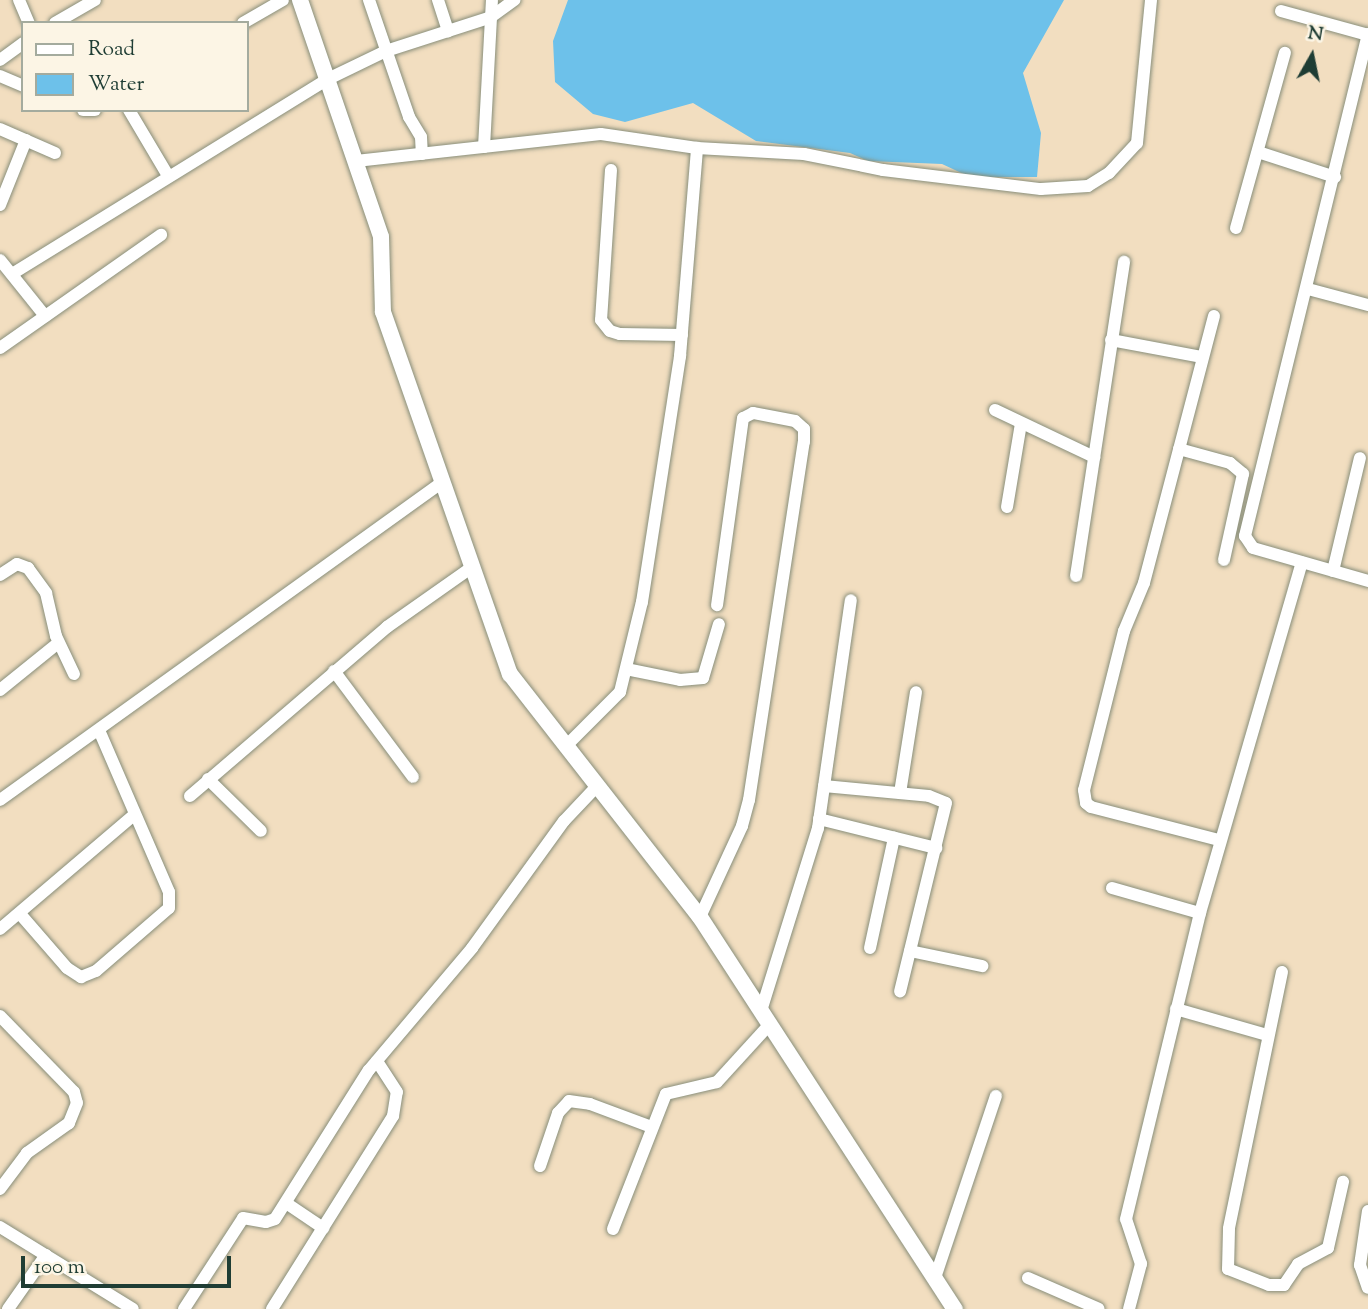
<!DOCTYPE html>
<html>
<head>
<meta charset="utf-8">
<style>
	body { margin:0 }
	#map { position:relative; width:1368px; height:1309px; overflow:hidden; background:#f2dec0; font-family:"Sorts Mill Goudy",serif }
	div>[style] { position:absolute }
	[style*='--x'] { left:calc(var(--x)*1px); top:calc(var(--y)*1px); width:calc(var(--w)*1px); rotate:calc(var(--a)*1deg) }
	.water>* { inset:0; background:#6dc1ea }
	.roads { filter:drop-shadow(0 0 2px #888e7a) drop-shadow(0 0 2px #888e7a) }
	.minor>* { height:12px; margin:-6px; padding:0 6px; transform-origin:6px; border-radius:6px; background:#fff }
	.tertiary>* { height:16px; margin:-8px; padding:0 8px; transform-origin:8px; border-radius:8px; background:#fff }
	span { translate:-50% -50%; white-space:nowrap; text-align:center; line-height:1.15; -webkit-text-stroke:5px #fcf5e5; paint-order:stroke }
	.legend { position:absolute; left:21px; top:21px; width:228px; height:91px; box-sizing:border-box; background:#fcf5e5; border:2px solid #a4ab9e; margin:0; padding:9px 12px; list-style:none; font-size:21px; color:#1f3d34 }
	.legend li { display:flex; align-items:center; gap:14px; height:35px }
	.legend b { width:35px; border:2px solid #a4ab9e }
	.north { position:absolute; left:1277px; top:21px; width:70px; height:70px; -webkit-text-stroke:5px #fcf5e5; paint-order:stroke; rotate:9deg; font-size:19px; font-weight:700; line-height:28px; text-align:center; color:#1f3d34 }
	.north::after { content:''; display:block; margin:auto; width:24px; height:32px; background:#1f3d34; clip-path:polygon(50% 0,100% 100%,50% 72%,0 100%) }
	.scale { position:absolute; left:21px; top:1256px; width:210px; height:32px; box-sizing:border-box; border:4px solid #1f3d34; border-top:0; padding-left:9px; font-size:21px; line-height:24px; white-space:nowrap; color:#1f3d34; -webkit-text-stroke:5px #fcf5e5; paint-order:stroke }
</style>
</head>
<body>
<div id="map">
	<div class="water">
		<i style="clip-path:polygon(568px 0,1064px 0,1023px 73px,1041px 133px,1037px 177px,970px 177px,942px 164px,868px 161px,850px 153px,756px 141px,693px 103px,625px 122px,593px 114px,555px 82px,553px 41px)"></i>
	</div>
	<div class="roads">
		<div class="minor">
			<i style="--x:19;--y:0;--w:25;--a:67"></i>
			<i style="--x:369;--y:0;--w:124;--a:71.1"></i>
			<i style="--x:409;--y:117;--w:23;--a:59"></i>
			<i style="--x:421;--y:137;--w:17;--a:87"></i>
			<i style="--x:438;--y:0;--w:33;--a:72"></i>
			<i style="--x:1281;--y:11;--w:90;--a:15.4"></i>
			<i style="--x:55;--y:23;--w:46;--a:-29.9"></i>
			<i style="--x:243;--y:23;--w:46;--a:-29.9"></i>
			<i style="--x:1368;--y:34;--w:517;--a:103.77"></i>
			<i style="--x:1245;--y:536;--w:14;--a:56"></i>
			<i style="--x:1253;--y:548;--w:120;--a:16"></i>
			<i style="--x:0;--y:60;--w:29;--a:-36"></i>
			<i style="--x:0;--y:76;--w:25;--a:23"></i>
			<i style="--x:83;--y:110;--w:12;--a:0"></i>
			<i style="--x:129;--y:110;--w:74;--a:59.3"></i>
			<i style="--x:0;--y:129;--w:60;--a:23.6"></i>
			<i style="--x:484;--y:147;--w:147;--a:-86.9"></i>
			<i style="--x:1258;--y:152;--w:81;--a:18"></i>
			<i style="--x:356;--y:161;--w:246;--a:-6.3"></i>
			<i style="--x:601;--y:134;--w:97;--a:8.3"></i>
			<i style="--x:697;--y:148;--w:107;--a:3.2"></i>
			<i style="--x:804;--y:154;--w:81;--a:11.4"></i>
			<i style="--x:883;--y:170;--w:159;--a:6.9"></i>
			<i style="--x:1041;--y:189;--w:47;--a:-3.7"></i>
			<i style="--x:1088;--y:186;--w:25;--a:-32"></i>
			<i style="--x:1109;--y:173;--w:41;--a:-47"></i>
			<i style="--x:1137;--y:143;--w:144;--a:-84.4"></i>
			<i style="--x:611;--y:170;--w:150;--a:93.8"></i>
			<i style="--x:601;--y:320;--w:14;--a:51"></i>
			<i style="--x:610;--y:331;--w:10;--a:17"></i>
			<i style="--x:620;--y:334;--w:62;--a:0.9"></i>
			<i style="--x:0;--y:205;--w:70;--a:-68.2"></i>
			<i style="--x:1236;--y:228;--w:182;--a:-74.4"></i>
			<i style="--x:0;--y:260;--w:72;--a:51.2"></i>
			<i style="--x:12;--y:274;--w:371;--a:-31.7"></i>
			<i style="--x:328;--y:79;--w:64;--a:-25.8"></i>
			<i style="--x:386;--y:51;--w:110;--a:-17.9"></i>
			<i style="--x:491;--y:17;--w:29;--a:-36"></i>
			<i style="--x:1308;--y:289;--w:62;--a:14.9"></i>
			<i style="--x:1214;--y:316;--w:276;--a:104.7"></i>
			<i style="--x:1144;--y:583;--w:52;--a:112.6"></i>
			<i style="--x:1124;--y:631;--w:164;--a:104.1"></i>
			<i style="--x:1084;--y:790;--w:13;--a:81"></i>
			<i style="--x:1086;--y:803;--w:6;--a:39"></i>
			<i style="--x:1091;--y:807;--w:132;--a:14.5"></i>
			<i style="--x:1111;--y:340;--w:93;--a:10.6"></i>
			<i style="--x:0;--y:348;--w:197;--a:-35.1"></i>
			<i style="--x:995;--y:410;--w:110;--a:25.4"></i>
			<i style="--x:1179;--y:449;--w:53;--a:15.4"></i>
			<i style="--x:1230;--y:463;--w:17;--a:40"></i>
			<i style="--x:1243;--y:474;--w:88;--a:102.5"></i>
			<i style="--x:1007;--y:507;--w:85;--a:-80.5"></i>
			<i style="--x:1333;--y:571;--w:116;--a:-76.6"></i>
			<i style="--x:0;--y:575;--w:20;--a:-33"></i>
			<i style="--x:17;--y:564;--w:12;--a:20"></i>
			<i style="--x:28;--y:568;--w:31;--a:54"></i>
			<i style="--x:46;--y:593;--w:44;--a:76.9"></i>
			<i style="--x:56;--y:636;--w:42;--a:64.7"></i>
			<i style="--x:1076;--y:576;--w:318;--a:-81.3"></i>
			<i style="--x:626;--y:669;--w:55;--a:11.5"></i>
			<i style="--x:680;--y:680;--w:23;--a:-5"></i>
			<i style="--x:703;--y:678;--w:56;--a:-73.5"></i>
			<i style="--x:334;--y:671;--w:132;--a:53.3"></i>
			<i style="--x:0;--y:690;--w:75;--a:-39"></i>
			<i style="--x:565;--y:747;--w:78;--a:-45"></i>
			<i style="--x:620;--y:692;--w:93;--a:-76.3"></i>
			<i style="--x:642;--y:602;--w:249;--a:-81.2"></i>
			<i style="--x:680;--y:356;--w:209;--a:-85.3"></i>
			<i style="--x:208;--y:779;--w:74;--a:44.5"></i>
			<i style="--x:824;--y:786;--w:105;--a:5.4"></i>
			<i style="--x:929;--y:796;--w:18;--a:22"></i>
			<i style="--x:946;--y:803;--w:194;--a:103.7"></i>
			<i style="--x:900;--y:793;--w:102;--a:-81"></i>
			<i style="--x:190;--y:796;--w:260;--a:-40.6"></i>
			<i style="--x:387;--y:627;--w:104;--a:-35.2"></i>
			<i style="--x:0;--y:800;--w:543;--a:-35.71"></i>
			<i style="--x:819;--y:819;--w:121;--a:13.9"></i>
			<i style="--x:1112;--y:888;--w:91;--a:15.9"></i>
			<i style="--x:21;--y:915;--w:70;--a:49"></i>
			<i style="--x:67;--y:968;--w:17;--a:33"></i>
			<i style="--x:81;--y:977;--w:16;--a:-22"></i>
			<i style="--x:96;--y:971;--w:96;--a:-40.8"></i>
			<i style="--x:169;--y:908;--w:16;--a:-90"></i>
			<i style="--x:169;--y:892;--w:176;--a:-113.4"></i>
			<i style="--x:700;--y:917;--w:100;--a:-65.2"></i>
			<i style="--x:742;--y:826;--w:27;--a:-75"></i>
			<i style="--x:749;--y:800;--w:362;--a:-81.3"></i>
			<i style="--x:804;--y:442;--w:13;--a:-90"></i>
			<i style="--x:804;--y:429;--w:12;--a:-138"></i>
			<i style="--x:795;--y:421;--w:43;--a:-169.2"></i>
			<i style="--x:753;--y:413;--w:11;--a:153"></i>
			<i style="--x:743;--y:418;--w:189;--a:97.9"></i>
			<i style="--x:0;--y:929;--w:177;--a:-40.4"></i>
			<i style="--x:870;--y:948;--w:113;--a:-77.7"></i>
			<i style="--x:910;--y:951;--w:74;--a:11.8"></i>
			<i style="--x:1282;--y:972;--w:262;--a:101.7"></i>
			<i style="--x:1229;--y:1229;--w:40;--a:91.4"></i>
			<i style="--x:1228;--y:1269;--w:44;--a:21.3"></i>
			<i style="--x:1269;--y:1285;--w:15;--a:0"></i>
			<i style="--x:1284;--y:1285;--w:25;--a:-56"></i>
			<i style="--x:1298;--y:1264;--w:34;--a:-28"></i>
			<i style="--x:1328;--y:1248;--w:68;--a:-77.2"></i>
			<i style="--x:1176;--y:1009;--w:95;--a:15.9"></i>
			<i style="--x:761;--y:1011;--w:192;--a:-72.7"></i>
			<i style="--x:818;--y:828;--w:230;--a:-81.8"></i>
			<i style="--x:0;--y:1016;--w:106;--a:45.8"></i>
			<i style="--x:74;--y:1092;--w:11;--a:75"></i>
			<i style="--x:77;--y:1103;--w:22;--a:112"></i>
			<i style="--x:69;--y:1123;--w:52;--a:144.5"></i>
			<i style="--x:27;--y:1153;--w:45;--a:126.9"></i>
			<i style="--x:540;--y:1166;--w:56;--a:-71.2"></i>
			<i style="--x:558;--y:1113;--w:16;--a:-47"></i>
			<i style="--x:569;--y:1101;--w:21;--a:8"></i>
			<i style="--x:590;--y:1104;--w:66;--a:20.4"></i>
			<i style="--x:286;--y:1203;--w:45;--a:34"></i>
			<i style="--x:1368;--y:1211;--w:55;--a:98.4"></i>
			<i style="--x:1360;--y:1265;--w:24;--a:71"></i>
			<i style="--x:0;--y:1227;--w:156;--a:31.7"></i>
			<i style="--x:613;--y:1229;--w:145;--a:-68.6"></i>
			<i style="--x:666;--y:1094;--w:52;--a:-13.2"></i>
			<i style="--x:717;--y:1082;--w:79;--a:-47.6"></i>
			<i style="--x:935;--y:1278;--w:192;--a:-71.5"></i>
			<i style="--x:1028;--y:1278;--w:77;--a:23.6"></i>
			<i style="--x:8;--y:1309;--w:66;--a:-54.9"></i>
			<i style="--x:184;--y:1309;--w:108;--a:-57"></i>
			<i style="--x:243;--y:1218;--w:23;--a:10"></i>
			<i style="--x:266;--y:1222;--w:9;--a:-18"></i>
			<i style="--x:275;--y:1219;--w:176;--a:-57.8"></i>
			<i style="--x:369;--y:1070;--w:160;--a:-49.8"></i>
			<i style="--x:472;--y:948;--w:157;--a:-54.1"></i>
			<i style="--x:564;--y:821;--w:48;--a:-46.7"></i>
			<i style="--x:272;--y:1309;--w:228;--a:-57.9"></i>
			<i style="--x:393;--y:1116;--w:24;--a:-81"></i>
			<i style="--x:397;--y:1092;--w:37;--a:-123"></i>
			<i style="--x:1129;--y:1309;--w:47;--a:-75.1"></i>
			<i style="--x:1141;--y:1264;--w:47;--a:-108.4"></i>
			<i style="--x:1126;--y:1219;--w:315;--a:-76.4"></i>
			<i style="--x:1200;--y:913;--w:365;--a:-73.8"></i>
		</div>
		<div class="tertiary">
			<i style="--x:300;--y:0;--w:250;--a:71.1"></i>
			<i style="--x:381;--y:237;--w:75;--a:88.5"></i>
			<i style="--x:383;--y:312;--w:384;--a:70.7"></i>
			<i style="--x:510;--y:674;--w:308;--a:52"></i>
			<i style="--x:700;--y:917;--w:468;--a:57"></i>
		</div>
	</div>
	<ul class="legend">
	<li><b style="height:9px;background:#fff"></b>Road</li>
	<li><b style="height:19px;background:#6dc1ea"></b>Water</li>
	</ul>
	<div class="north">N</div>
	<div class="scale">100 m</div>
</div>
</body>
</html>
